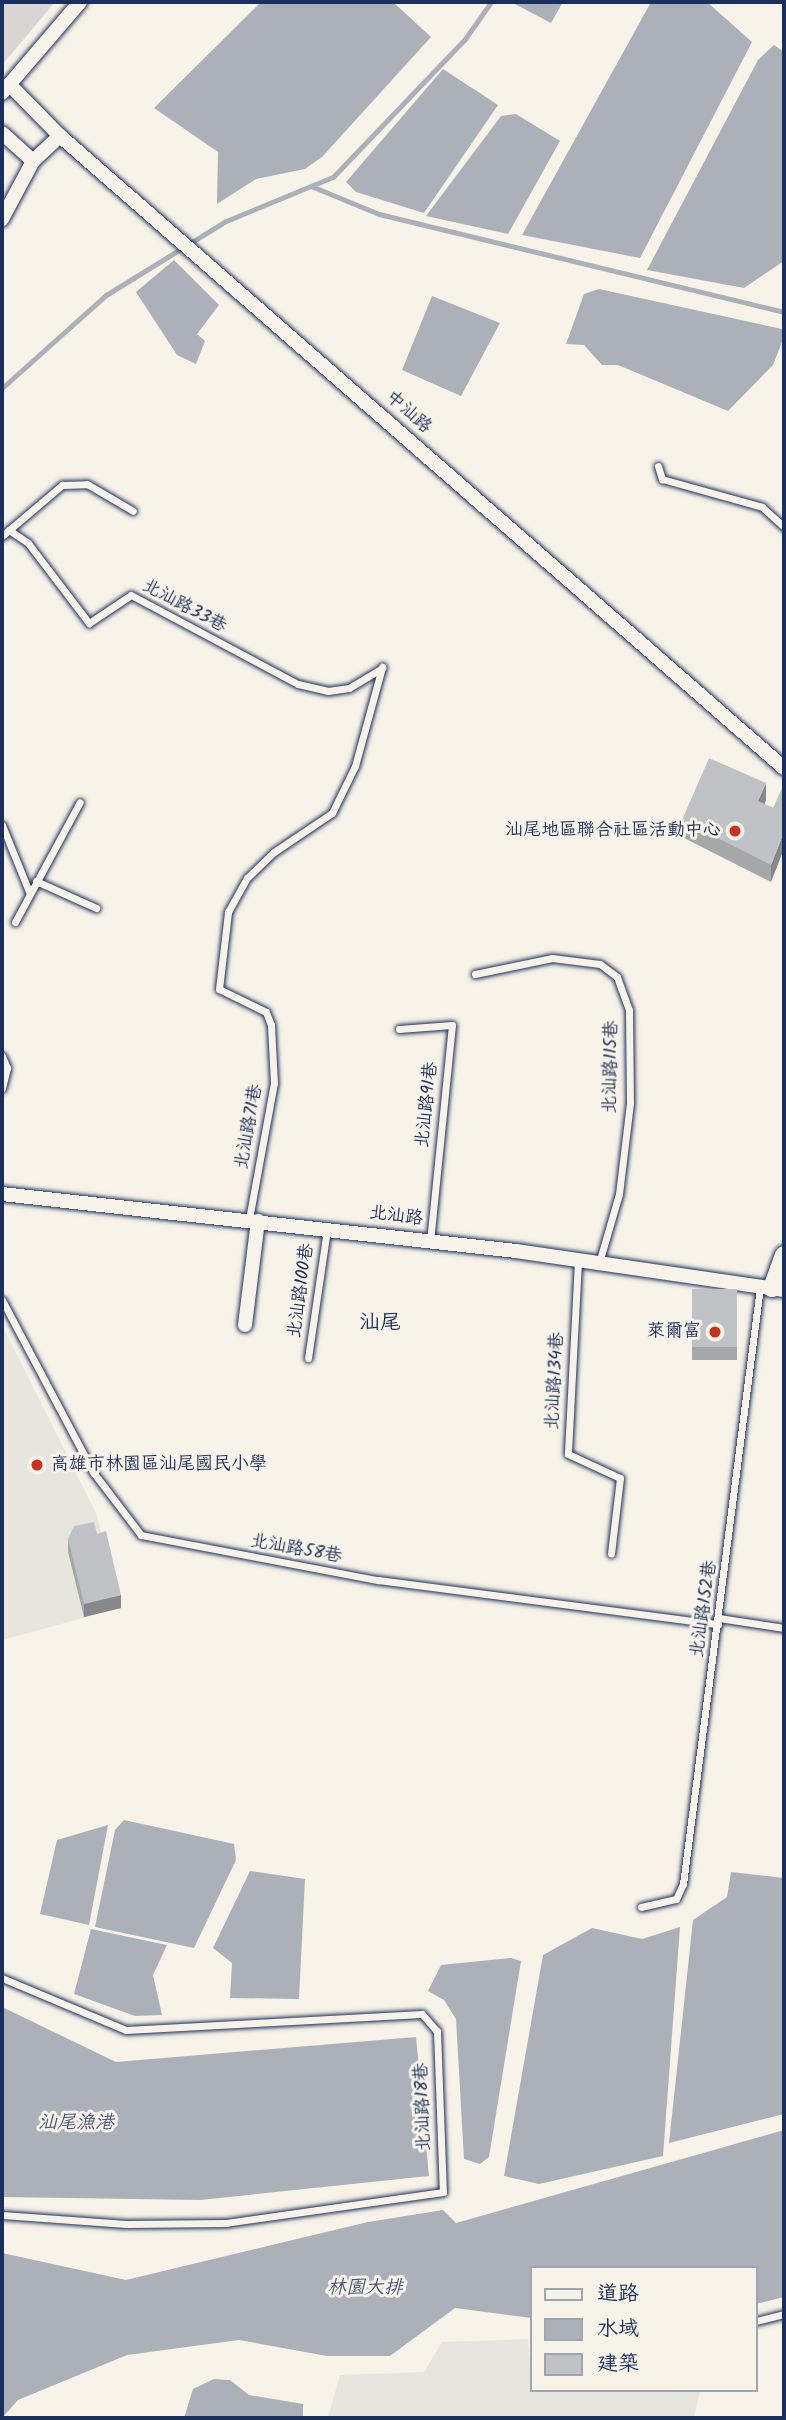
<!DOCTYPE html>
<html>
<head>
<meta charset="utf-8">
<style>
	body { margin:0 }
	#map { position:relative; width:786px; height:2420px; overflow:hidden; background:#f7f3e8; font-family:Kalam,"LXGW WenKai TC",sans-serif }
	div>[style] { position:absolute }
	[style*='--x'] { left:calc(var(--x)*1px); top:calc(var(--y)*1px); width:calc(var(--w)*1px); rotate:calc(var(--a)*1deg) }
	.built>* { inset:0; background:#e6e5de }
	.green>* { inset:0; background:#d7d6d4 }
	.water>* { inset:0; background:#acb0b9 }
	.stream>* { height:5px; margin:-2.5px; padding:0 2.5px; transform-origin:2.5px; border-radius:2.5px; background:#acb0b9 }
	.roads { filter:drop-shadow(0 0 2px #1b2f5e) drop-shadow(0 0 2px #1b2f5e) }
	.service>* { height:7px; margin:-3.5px; padding:0 3.5px; transform-origin:3.5px; border-radius:3.5px; background:#f7f3e8 }
	.minor>* { height:14px; margin:-7px; padding:0 7px; transform-origin:7px; border-radius:7px; background:#f7f3e8 }
	.tertiary>* { height:18px; margin:-9px; padding:0 9px; transform-origin:9px; border-radius:9px; background:#f7f3e8 }
	.wall>* { inset:0; background:#a5a8a9; transform-origin:0 0 }
	.shaded-wall>* { inset:0; background:#86888a }
	.building>* { inset:0; background:#c0c3c5; transform-origin:0 0 }
	.dots>* { width:19px; height:19px; translate:-50% -50%; box-sizing:border-box; border:4px solid #f7f3e8; border-radius:50% }
	span { translate:-50% -50%; white-space:nowrap; text-align:center; line-height:1.15; -webkit-text-stroke:6px #f7f3e8; paint-order:stroke }
	.street-label { font-size:18px; color:#1b2f5e }
	.poi-label { font-size:18px; color:#1b2f5e }
	.right { translate:-100% -50%; text-align:right }
	.left { translate:0 -50%; text-align:left }
	.water-label { font-size:19px; color:#465679; font-style:italic }
	.quarter-label { font-size:21px; color:#1b2f5e }
	.frame { position:absolute; inset:0; border:4px solid #1b2f5e; pointer-events:none }
	.legend { position:absolute; left:530px; top:2266px; width:228px; height:126px; box-sizing:border-box; background:#f7f3e8; border:2px solid #9fa5b1; margin:0; padding:9px 12px; list-style:none; font-size:21px; color:#1b2f5e }
	.legend li { display:flex; align-items:center; gap:14px; height:35px }
	.legend b { width:35px; border:2px solid #9fa5b1 }
</style>
</head>
<body>
<div id="map">
	<div class="built">
		<i style="clip-path:polygon(2px 1325px,96px 1513px,120px 1608px,2px 1640px)"></i>
		<i style="clip-path:polygon(528px 2339px,532px 2390px,700px 2390px,694px 2418px,328px 2418px,340px 2375px,424px 2372px,442px 2342px)"></i>
	</div>
	<div class="green">
		<i style="clip-path:polygon(2px 2px,55px 2px,2px 65px)"></i>
	</div>
	<div class="water">
		<i style="clip-path:polygon(261px 2px,393px 2px,431px 37px,322px 157px,305px 169px,256px 179px,217px 204px,218px 152px,154px 108px)"></i>
		<i style="clip-path:polygon(511px 2px,563px 2px,551px 23px)"></i>
		<i style="clip-path:polygon(651px 2px,707px 2px,752px 42px,640px 258px,522px 235px)"></i>
		<i style="clip-path:polygon(774px 45px,784px 52px,784px 261px,744px 288px,647px 270px,758px 60px)"></i>
		<i style="clip-path:polygon(443px 69px,498px 105px,424px 213px,356px 192px,346px 182px)"></i>
		<i style="clip-path:polygon(516px 114px,560px 141px,508px 234px,426px 216px,501px 116px)"></i>
		<i style="clip-path:polygon(174px 260px,219px 305px,197px 334px,205px 341px,196px 364px,177px 355px,136px 292px)"></i>
		<i style="clip-path:polygon(599px 289px,782px 329px,784px 337px,773px 365px,728px 411px,618px 365px,602px 365px,584px 345px,566px 344px,584px 294px)"></i>
		<i style="clip-path:polygon(432px 296px,500px 323px,461px 396px,402px 370px)"></i>
		<i style="clip-path:polygon(124px 1820px,234px 1844px,236px 1860px,194px 1948px,95px 1927px,115px 1830px)"></i>
		<i style="clip-path:polygon(108px 1825px,89px 1925px,40px 1914px,57px 1840px)"></i>
		<i style="clip-path:polygon(250px 1871px,305px 1879px,299px 1999px,230px 1998px,232px 1963px,213px 1948px)"></i>
		<i style="clip-path:polygon(731px 1872px,784px 1878px,784px 2114px,669px 2143px,693px 1920px,727px 1897px)"></i>
		<i style="clip-path:polygon(680px 1927px,663px 2156px,539px 2184px,504px 2176px,543px 1955px,592px 1928px,642px 1939px)"></i>
		<i style="clip-path:polygon(91px 1929px,167px 1945px,153px 1975px,162px 2015px,135px 2016px,74px 1994px)"></i>
		<i style="clip-path:polygon(511px 1958px,521px 1961px,489px 2157px,480px 2164px,464px 2159px,456px 2019px,444px 2000px,428px 1991px,441px 1965px)"></i>
		<i style="clip-path:polygon(2px 2007px,116px 2062px,416px 2037px,429px 2176px,200px 2200px,2px 2197px)"></i>
		<i style="clip-path:polygon(784px 2130px,784px 2297px,756px 2304px,756px 2268px,532px 2268px,532px 2318px,455px 2308px,390px 2356px,327px 2356px,239px 2340px,127px 2355px,18px 2400px,2px 2418px,2px 2253px,126px 2280px,368px 2222px,443px 2210px,456px 2223px)"></i>
		<i style="clip-path:polygon(214px 2379px,230px 2380px,249px 2395px,303px 2404px,303px 2418px,184px 2418px,193px 2389px)"></i>
	</div>
	<div class="stream">
		<i style="--x:311;--y:186;--w:74;--a:22.4"></i>
		<i style="--x:379;--y:214;--w:417;--a:13.6"></i>
		<i style="--x:2;--y:388;--w:140;--a:-41.8"></i>
		<i style="--x:106;--y:295;--w:141;--a:-31.7"></i>
		<i style="--x:226;--y:221;--w:116;--a:-22.4"></i>
		<i style="--x:333;--y:177;--w:191;--a:-46.3"></i>
		<i style="--x:465;--y:39;--w:45;--a:-54.9"></i>
	</div>
	<div class="roads">
		<div class="service">
			<i style="--x:658;--y:466;--w:14;--a:73"></i>
			<i style="--x:662;--y:479;--w:104;--a:15.6"></i>
			<i style="--x:762;--y:507;--w:30;--a:42"></i>
			<i style="--x:9;--y:530;--w:23;--a:34"></i>
			<i style="--x:28;--y:543;--w:101;--a:52.7"></i>
			<i style="--x:89;--y:623;--w:50;--a:-33.7"></i>
			<i style="--x:131;--y:595;--w:189;--a:28.1"></i>
			<i style="--x:298;--y:684;--w:31;--a:13"></i>
			<i style="--x:328;--y:691;--w:21;--a:-8"></i>
			<i style="--x:349;--y:688;--w:39;--a:-31"></i>
			<i style="--x:2;--y:536;--w:79;--a:-40.4"></i>
			<i style="--x:62;--y:485;--w:25;--a:-2"></i>
			<i style="--x:87;--y:484;--w:53;--a:30.4"></i>
			<i style="--x:2;--y:825;--w:74;--a:67.9"></i>
			<i style="--x:36;--y:881;--w:66;--a:24.2"></i>
			<i style="--x:15;--y:922;--w:136;--a:-61.6"></i>
			<i style="--x:475;--y:974;--w:79;--a:-11.7"></i>
			<i style="--x:552;--y:958;--w:48;--a:7.1"></i>
			<i style="--x:600;--y:964;--w:21;--a:37"></i>
			<i style="--x:617;--y:977;--w:35;--a:70"></i>
			<i style="--x:629;--y:1010;--w:93;--a:89.4"></i>
			<i style="--x:630;--y:1103;--w:92;--a:96.9"></i>
			<i style="--x:619;--y:1194;--w:72;--a:106.2"></i>
			<i style="--x:399;--y:1029;--w:53;--a:-4.3"></i>
			<i style="--x:452;--y:1025;--w:217;--a:95.8"></i>
			<i style="--x:2;--y:1056;--w:13;--a:67"></i>
			<i style="--x:7;--y:1068;--w:21;--a:104"></i>
			<i style="--x:249;--y:1219;--w:138;--a:-79.6"></i>
			<i style="--x:274;--y:1083;--w:58;--a:-93"></i>
			<i style="--x:271;--y:1025;--w:14;--a:-111"></i>
			<i style="--x:266;--y:1012;--w:52;--a:-153.9"></i>
			<i style="--x:219;--y:989;--w:78;--a:-83.3"></i>
			<i style="--x:228;--y:912;--w:39;--a:-61"></i>
			<i style="--x:247;--y:878;--w:37;--a:-44"></i>
			<i style="--x:274;--y:852;--w:70;--a:-33.9"></i>
			<i style="--x:332;--y:813;--w:52;--a:-63.9"></i>
			<i style="--x:355;--y:766;--w:103;--a:-74.7"></i>
			<i style="--x:578;--y:1261;--w:193;--a:93"></i>
			<i style="--x:568;--y:1454;--w:57;--a:24.8"></i>
			<i style="--x:620;--y:1478;--w:76;--a:96.8"></i>
			<i style="--x:2;--y:1300;--w:195;--a:62.1"></i>
			<i style="--x:93;--y:1472;--w:79;--a:52.7"></i>
			<i style="--x:141;--y:1535;--w:241;--a:10.8"></i>
			<i style="--x:378;--y:1580;--w:343;--a:7.4"></i>
			<i style="--x:308;--y:1358;--w:130;--a:-81.6"></i>
			<i style="--x:719;--y:1618;--w:66;--a:8.7"></i>
			<i style="--x:641;--y:1907;--w:36;--a:-13"></i>
			<i style="--x:676;--y:1899;--w:17;--a:-65"></i>
			<i style="--x:683;--y:1884;--w:602;--a:-82.65"></i>
			<i style="--x:2;--y:1978;--w:134;--a:22.8"></i>
			<i style="--x:126;--y:2030;--w:296;--a:-3.1"></i>
			<i style="--x:422;--y:2014;--w:23;--a:49"></i>
			<i style="--x:437;--y:2031;--w:161;--a:87.9"></i>
			<i style="--x:443;--y:2192;--w:219;--a:171.9"></i>
			<i style="--x:226;--y:2223;--w:100;--a:179.4"></i>
			<i style="--x:126;--y:2224;--w:124;--a:-175.8"></i>
			<i style="--x:756;--y:2321;--w:29;--a:-14"></i>
		</div>
		<div class="minor">
			<i style="--x:9;--y:84;--w:73;--a:45.6"></i>
			<i style="--x:60;--y:136;--w:961;--a:41.12"></i>
			<i style="--x:2;--y:93;--w:120;--a:-49.4"></i>
			<i style="--x:2;--y:133;--w:42;--a:42.1"></i>
			<i style="--x:33;--y:161;--w:66;--a:118.1"></i>
			<i style="--x:33;--y:161;--w:37;--a:-43"></i>
			<i style="--x:2;--y:1194;--w:517;--a:6.33"></i>
			<i style="--x:516;--y:1251;--w:271;--a:8.3"></i>
			<i style="--x:245;--y:1325;--w:105;--a:-82.9"></i>
		</div>
		<div class="tertiary">
			<i style="--x:772;--y:1288;--w:35;--a:-70"></i>
		</div>
	</div>
	<div class="wall">
		<i style="clip-path:polygon(766px 800px,764px 804px,773px 808px,771px 882px,682px 837px,682px 820px)"></i>
		<i style="left:737px;top:1289px;width:71px;height:45px;rotate:90deg"></i>
		<i style="clip-path:polygon(68px 1539px,121px 1608px,84px 1617px,68px 1552px)"></i>
	</div>
	<div class="shaded-wall">
		<i style="clip-path:polygon(766px 783px,766px 800px,758px 818px,758px 801px)"></i>
		<i style="clip-path:polygon(784px 832px,784px 849px,771px 882px,771px 865px)"></i>
		<i style="clip-path:polygon(121px 1595px,121px 1608px,84px 1617px,84px 1604px)"></i>
	</div>
	<div class="building">
		<i style="clip-path:polygon(709px 758px,766px 783px,758px 801px,773px 808px,782px 788px,784px 789px,784px 832px,771px 865px,682px 820px)"></i>
		<i style="left:737px;top:1289px;width:58px;height:45px;rotate:90deg"></i>
		<i style="clip-path:polygon(94px 1522px,97px 1534px,106px 1531px,121px 1595px,84px 1604px,68px 1539px,74px 1526px)"></i>
	</div>
	<div class="dots">
		<i style="left:735px;top:831px;background:#c8321e"></i>
		<i style="left:715px;top:1332px;background:#c8321e"></i>
		<i style="left:37px;top:1465px;background:#c8321e"></i>
	</div>
	<div class="street-label">
		<span style="left:408px;top:413px;rotate:41deg">中汕路</span>
		<span style="left:184px;top:607px;rotate:28deg">北汕路33巷</span>
		<span style="left:612px;top:1067px;rotate:-89deg">北汕路115巷</span>
		<span style="left:428px;top:1105px;rotate:-84deg">北汕路91巷</span>
		<span style="left:250px;top:1127px;rotate:-80deg">北汕路71巷</span>
		<span style="left:396px;top:1217px;rotate:7deg">北汕路</span>
		<span style="left:302px;top:1291px;rotate:-82deg">北汕路100巷</span>
		<span style="left:556px;top:1381px;rotate:-87deg">北汕路134巷</span>
		<span style="left:296px;top:1550px;rotate:10deg">北汕路58巷</span>
		<span style="left:705px;top:1609px;rotate:-82deg">北汕路152巷</span>
		<span style="left:424px;top:2107px;rotate:-92deg">北汕路18巷</span>
	</div>
	<div class="poi-label">
		<span class="right" style="left:721px;top:831px">汕尾地區聯合社區活動中心</span>
		<span class="right" style="left:701px;top:1332px">萊爾富</span>
		<span class="left" style="left:51px;top:1465px">高雄市林園區汕尾國民小學</span>
	</div>
	<div class="water-label">
		<span style="left:76px;top:2124px">汕尾漁港</span>
		<span style="left:365px;top:2289px">林園大排</span>
	</div>
	<div class="quarter-label">
		<span style="left:380px;top:1324px">汕尾</span>
	</div>
	<div class="frame"></div>
	<ul class="legend">
	<li><b style="height:9px;background:#f7f3e8"></b>道路</li>
	<li><b style="height:19px;background:#acb0b9"></b>水域</li>
	<li><b style="height:19px;background:#c0c3c5"></b>建築</li>
	</ul>
</div>
</body>
</html>
